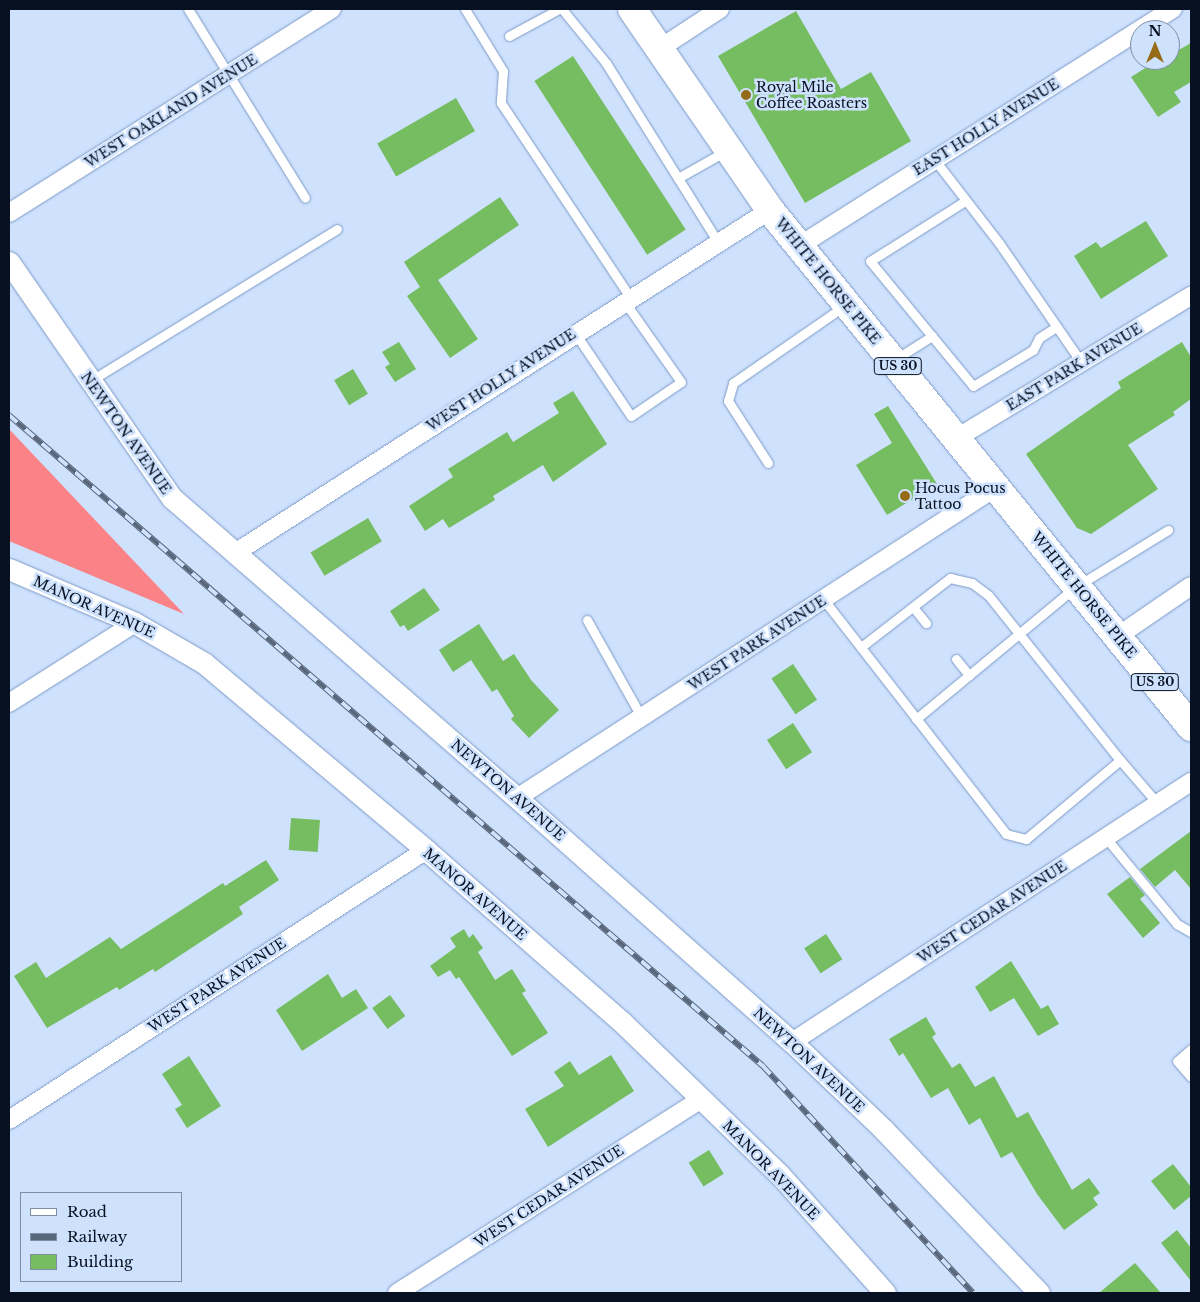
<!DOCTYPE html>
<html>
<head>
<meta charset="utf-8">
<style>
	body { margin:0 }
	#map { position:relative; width:1200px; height:1302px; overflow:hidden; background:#cee1fd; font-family:"Libre Baskerville",serif }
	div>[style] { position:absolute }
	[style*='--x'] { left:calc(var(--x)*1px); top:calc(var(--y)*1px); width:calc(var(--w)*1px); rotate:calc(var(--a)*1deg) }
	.forest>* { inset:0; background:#fb8387 }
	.building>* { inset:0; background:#75bd60; transform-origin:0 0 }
	.roads { filter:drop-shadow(0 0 1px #7d9ac6) drop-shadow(0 0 1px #7d9ac6) }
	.service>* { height:9px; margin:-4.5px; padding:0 4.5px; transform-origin:4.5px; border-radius:4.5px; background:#fff }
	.minor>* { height:18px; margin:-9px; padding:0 9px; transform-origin:9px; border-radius:9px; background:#fff }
	.tertiary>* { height:21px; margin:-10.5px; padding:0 10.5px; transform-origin:10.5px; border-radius:10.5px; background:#fff }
	.trunk>* { height:28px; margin:-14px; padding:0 14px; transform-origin:14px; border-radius:14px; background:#fff }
	.rail>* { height:5.5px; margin-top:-2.75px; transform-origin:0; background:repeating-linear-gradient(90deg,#cee1fd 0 11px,#59677c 0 22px); box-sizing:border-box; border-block:1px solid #59677c }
	.dots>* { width:14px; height:14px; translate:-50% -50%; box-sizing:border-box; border:2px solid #cee1fd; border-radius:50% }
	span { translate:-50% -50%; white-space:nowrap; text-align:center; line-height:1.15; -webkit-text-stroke:5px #cee1fd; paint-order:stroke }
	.shield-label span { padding:1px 4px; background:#cee1fd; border:1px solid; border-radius:4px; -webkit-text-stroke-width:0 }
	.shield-label { font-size:12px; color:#071121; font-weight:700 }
	.poi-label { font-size:14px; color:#071121 }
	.left { translate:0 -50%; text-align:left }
	.street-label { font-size:14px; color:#071121 }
	.frame { position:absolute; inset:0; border:10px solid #071121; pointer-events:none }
	.legend { position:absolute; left:20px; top:1192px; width:162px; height:90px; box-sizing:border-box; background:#cee1fd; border:1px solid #7e8ea5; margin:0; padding:6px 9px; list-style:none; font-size:15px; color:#071121 }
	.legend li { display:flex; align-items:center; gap:10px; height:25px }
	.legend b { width:25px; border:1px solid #7e8ea5 }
	.north { position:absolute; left:1130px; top:20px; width:50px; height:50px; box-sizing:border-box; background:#cee1fd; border:1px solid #7e8ea5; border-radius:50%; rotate:0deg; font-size:14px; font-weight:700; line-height:20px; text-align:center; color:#071121 }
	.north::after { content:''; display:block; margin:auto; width:18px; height:22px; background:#966b17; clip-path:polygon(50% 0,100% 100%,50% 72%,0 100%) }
</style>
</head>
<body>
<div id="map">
	<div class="forest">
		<i style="clip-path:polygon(9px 429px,184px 614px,9px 541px)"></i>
	</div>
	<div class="building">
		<i style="clip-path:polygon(796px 11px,841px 89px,871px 72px,911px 141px,805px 203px,718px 56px)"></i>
		<i style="clip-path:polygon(1191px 43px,1191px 82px,1174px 92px,1181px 102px,1158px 117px,1131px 77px,1155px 62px,1170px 60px,1170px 55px)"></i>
		<i style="left:573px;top:56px;width:207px;height:46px;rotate:57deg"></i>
		<i style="left:456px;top:98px;width:38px;height:91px;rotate:60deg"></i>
		<i style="clip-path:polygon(500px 197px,519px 225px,438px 280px,478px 339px,450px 358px,407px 296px,420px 287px,404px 262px)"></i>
		<i style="clip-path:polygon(1146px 221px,1168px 256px,1101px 299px,1074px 256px,1096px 242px,1101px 248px)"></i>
		<i style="clip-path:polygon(399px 342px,416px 369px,395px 382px,385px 367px,390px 364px,382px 352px)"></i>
		<i style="clip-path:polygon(1182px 342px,1191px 357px,1191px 399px,1173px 412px,1175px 415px,1128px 445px,1158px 489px,1091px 534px,1077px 528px,1026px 454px,1121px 388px,1118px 382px)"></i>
		<i style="left:353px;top:369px;width:29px;height:22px;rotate:59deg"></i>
		<i style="clip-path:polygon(573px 391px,607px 444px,553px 482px,543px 465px,493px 496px,495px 500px,449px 528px,443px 519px,425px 531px,409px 506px,453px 477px,448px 469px,507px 432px,513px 442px,559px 413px,553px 403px)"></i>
		<i style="clip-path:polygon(888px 406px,937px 484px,887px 515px,856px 465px,892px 443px,874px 414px)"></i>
		<i style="left:368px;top:518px;width:27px;height:67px;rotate:59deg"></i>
		<i style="clip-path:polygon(424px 588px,440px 610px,408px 631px,404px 625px,400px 627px,390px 611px)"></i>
		<i style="clip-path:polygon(479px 624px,503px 661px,514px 654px,531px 680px,559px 710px,529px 738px,511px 719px,514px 716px,497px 689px,492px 692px,471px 660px,453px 672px,439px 650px)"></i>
		<i style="left:793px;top:664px;width:43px;height:26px;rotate:56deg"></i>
		<i style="left:793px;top:723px;width:35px;height:31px;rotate:57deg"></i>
		<i style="left:291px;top:818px;width:29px;height:32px;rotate:4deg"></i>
		<i style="clip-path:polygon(1191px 831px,1191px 889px,1175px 870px,1155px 887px,1140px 869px)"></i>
		<i style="clip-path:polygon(266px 860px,279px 880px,239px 907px,243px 914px,155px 972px,153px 969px,119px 990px,117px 987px,47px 1028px,14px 976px,36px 962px,46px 978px,110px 937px,121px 949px,223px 883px,225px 886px)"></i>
		<i style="clip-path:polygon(1130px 877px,1145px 895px,1140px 899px,1160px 923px,1143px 938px,1107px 894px)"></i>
		<i style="clip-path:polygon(464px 929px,469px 938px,473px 934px,483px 948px,478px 952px,495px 980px,512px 969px,526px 991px,522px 993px,548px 1033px,512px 1056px,459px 977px,456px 979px,450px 970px,438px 977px,430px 966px,456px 947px,450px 938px)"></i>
		<i style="left:826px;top:934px;width:30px;height:26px;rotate:57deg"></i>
		<i style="clip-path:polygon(1011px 961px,1041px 1009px,1048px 1005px,1059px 1024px,1038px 1036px,1014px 998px,990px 1012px,975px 987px)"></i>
		<i style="clip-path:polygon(328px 974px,342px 998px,356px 989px,368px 1008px,302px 1051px,276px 1010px)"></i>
		<i style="left:390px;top:995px;width:26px;height:22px;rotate:54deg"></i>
		<i style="clip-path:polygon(926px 1017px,936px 1034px,932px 1037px,952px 1068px,960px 1063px,975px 1087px,994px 1076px,1017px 1118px,1028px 1112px,1072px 1190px,1089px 1178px,1100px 1193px,1093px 1198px,1098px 1205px,1064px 1230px,1037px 1194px,1012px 1152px,1001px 1158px,980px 1118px,969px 1125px,948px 1088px,931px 1098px,903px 1053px,899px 1056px,889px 1039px)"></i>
		<i style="clip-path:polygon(611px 1055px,634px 1091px,548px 1147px,525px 1109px,564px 1086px,554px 1072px,570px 1061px,579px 1075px)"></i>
		<i style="clip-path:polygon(189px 1056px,221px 1106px,187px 1128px,175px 1109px,182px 1105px,162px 1074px)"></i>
		<i style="left:709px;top:1150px;width:28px;height:24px;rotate:58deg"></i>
		<i style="clip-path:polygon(1173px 1164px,1191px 1187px,1191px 1196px,1174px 1210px,1151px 1181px)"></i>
		<i style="clip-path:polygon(1177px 1230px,1191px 1248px,1191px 1281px,1161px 1243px)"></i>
		<i style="clip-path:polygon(1135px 1263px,1161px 1293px,1099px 1293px)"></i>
	</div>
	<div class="roads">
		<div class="service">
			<i style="--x:188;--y:9;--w:222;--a:58.2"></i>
			<i style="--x:465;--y:9;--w:73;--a:58.5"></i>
			<i style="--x:503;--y:71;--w:32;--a:94"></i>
			<i style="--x:501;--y:103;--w:233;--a:56.4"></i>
			<i style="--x:562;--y:9;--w:70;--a:50.8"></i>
			<i style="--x:606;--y:63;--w:211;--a:58"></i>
			<i style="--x:509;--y:36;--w:57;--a:-28.4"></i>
			<i style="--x:934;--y:159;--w:106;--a:52.3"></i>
			<i style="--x:999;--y:243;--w:145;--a:55.4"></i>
			<i style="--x:678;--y:178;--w:55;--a:-29.4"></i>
			<i style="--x:965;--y:201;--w:112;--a:147.7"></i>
			<i style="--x:870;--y:261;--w:162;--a:50.5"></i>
			<i style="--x:973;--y:386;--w:70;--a:-31"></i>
			<i style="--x:1033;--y:350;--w:13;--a:-63"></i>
			<i style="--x:1039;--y:338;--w:20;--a:-33"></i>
			<i style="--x:575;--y:333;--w:100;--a:56"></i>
			<i style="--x:631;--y:416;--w:60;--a:-34.2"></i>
			<i style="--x:681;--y:382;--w:99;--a:-125.1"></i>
			<i style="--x:894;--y:360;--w:45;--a:-32.3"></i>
			<i style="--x:90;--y:381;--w:290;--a:-31.6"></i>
			<i style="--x:768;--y:463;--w:74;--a:-122.8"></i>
			<i style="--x:728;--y:401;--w:19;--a:-74"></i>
			<i style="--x:733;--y:383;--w:135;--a:-34.7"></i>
			<i style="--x:824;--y:600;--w:296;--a:52.1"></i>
			<i style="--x:1006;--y:834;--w:21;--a:14"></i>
			<i style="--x:1026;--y:839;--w:123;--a:-40"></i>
			<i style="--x:1120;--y:760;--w:58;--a:49.2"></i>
			<i style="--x:913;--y:607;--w:21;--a:51"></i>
			<i style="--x:587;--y:620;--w:112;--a:60.7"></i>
			<i style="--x:861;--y:647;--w:113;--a:-37.8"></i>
			<i style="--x:950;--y:578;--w:23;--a:13"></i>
			<i style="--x:972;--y:583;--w:21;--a:37"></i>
			<i style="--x:989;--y:596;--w:210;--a:51.4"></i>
			<i style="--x:956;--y:659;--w:21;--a:51"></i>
			<i style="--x:916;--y:719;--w:209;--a:-39.6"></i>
			<i style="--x:1077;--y:586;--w:107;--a:-31.6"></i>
			<i style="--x:1106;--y:838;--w:112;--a:50.5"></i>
			<i style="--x:1177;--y:924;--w:16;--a:30"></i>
			<i style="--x:1191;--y:1049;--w:18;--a:139"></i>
			<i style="--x:1177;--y:1061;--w:21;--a:49"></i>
			<i style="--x:1184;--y:1055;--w:11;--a:52"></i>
		</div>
		<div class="minor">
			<i style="--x:659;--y:49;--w:73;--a:-33.3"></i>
			<i style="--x:9;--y:213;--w:382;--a:-32.3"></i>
			<i style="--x:799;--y:246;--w:443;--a:-32.4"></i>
			<i style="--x:957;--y:438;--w:274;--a:-31.3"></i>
			<i style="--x:235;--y:553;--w:636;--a:-32.66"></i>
			<i style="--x:1118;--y:636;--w:88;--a:-34.4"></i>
			<i style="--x:9;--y:703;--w:149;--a:-32.4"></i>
			<i style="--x:517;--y:798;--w:571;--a:-32.99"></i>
			<i style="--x:792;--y:1042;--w:476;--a:-33.1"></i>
			<i style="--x:9;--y:1120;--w:497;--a:-32.9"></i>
			<i style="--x:397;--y:1293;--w:361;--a:-32.5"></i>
		</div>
		<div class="tertiary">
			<i style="--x:9;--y:262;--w:287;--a:55.4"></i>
			<i style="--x:172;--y:498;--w:457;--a:41"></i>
			<i style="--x:517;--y:798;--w:368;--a:41.6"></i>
			<i style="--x:792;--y:1042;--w:127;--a:43.7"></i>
			<i style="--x:884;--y:1130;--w:225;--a:46.4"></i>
			<i style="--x:9;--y:569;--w:137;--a:23.2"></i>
			<i style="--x:135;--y:623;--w:80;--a:30.1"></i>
			<i style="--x:204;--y:663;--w:290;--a:40.1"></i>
			<i style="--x:426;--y:850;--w:261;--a:41.3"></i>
			<i style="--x:622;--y:1022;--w:220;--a:44.1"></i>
			<i style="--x:780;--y:1175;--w:158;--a:48.3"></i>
		</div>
		<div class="trunk">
			<i style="--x:632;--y:9;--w:244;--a:55.5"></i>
			<i style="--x:770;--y:210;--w:667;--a:50.84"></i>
		</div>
	</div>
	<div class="rail">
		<i style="--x:9;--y:415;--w:996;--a:40.81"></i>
		<i style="--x:763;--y:1066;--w:309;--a:47.2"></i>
	</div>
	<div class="dots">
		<i style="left:746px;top:95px;background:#966b17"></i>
		<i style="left:905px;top:496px;background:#966b17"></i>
	</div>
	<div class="shield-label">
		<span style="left:898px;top:366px">US 30</span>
		<span style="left:1155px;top:682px">US 30</span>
	</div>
	<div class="poi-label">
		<span class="left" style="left:756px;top:95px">Royal Mile<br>Coffee Roasters</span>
		<span class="left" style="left:915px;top:496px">Hocus Pocus<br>Tattoo</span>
	</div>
	<div class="street-label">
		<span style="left:171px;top:111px;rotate:-32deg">WEST OAKLAND AVENUE</span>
		<span style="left:986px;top:127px;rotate:-32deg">EAST HOLLY AVENUE</span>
		<span style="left:828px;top:281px;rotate:51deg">WHITE HORSE PIKE</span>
		<span style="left:1074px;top:367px;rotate:-31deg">EAST PARK AVENUE</span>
		<span style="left:501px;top:380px;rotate:-33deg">WEST HOLLY AVENUE</span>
		<span style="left:126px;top:433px;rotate:55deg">NEWTON AVENUE</span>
		<span style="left:1084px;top:595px;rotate:51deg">WHITE HORSE PIKE</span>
		<span style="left:94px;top:607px;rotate:24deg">MANOR AVENUE</span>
		<span style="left:757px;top:643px;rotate:-33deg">WEST PARK AVENUE</span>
		<span style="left:508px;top:790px;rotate:41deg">NEWTON AVENUE</span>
		<span style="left:475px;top:894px;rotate:41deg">MANOR AVENUE</span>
		<span style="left:992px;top:912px;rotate:-33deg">WEST CEDAR AVENUE</span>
		<span style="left:217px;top:985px;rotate:-33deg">WEST PARK AVENUE</span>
		<span style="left:809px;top:1060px;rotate:43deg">NEWTON AVENUE</span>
		<span style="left:771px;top:1170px;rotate:46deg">MANOR AVENUE</span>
		<span style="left:549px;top:1196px;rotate:-33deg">WEST CEDAR AVENUE</span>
	</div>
	<div class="frame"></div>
	<ul class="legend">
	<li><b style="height:6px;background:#fff"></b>Road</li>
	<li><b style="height:6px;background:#59677c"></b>Railway</li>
	<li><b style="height:14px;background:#75bd60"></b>Building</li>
	</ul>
	<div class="north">N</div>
</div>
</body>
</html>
